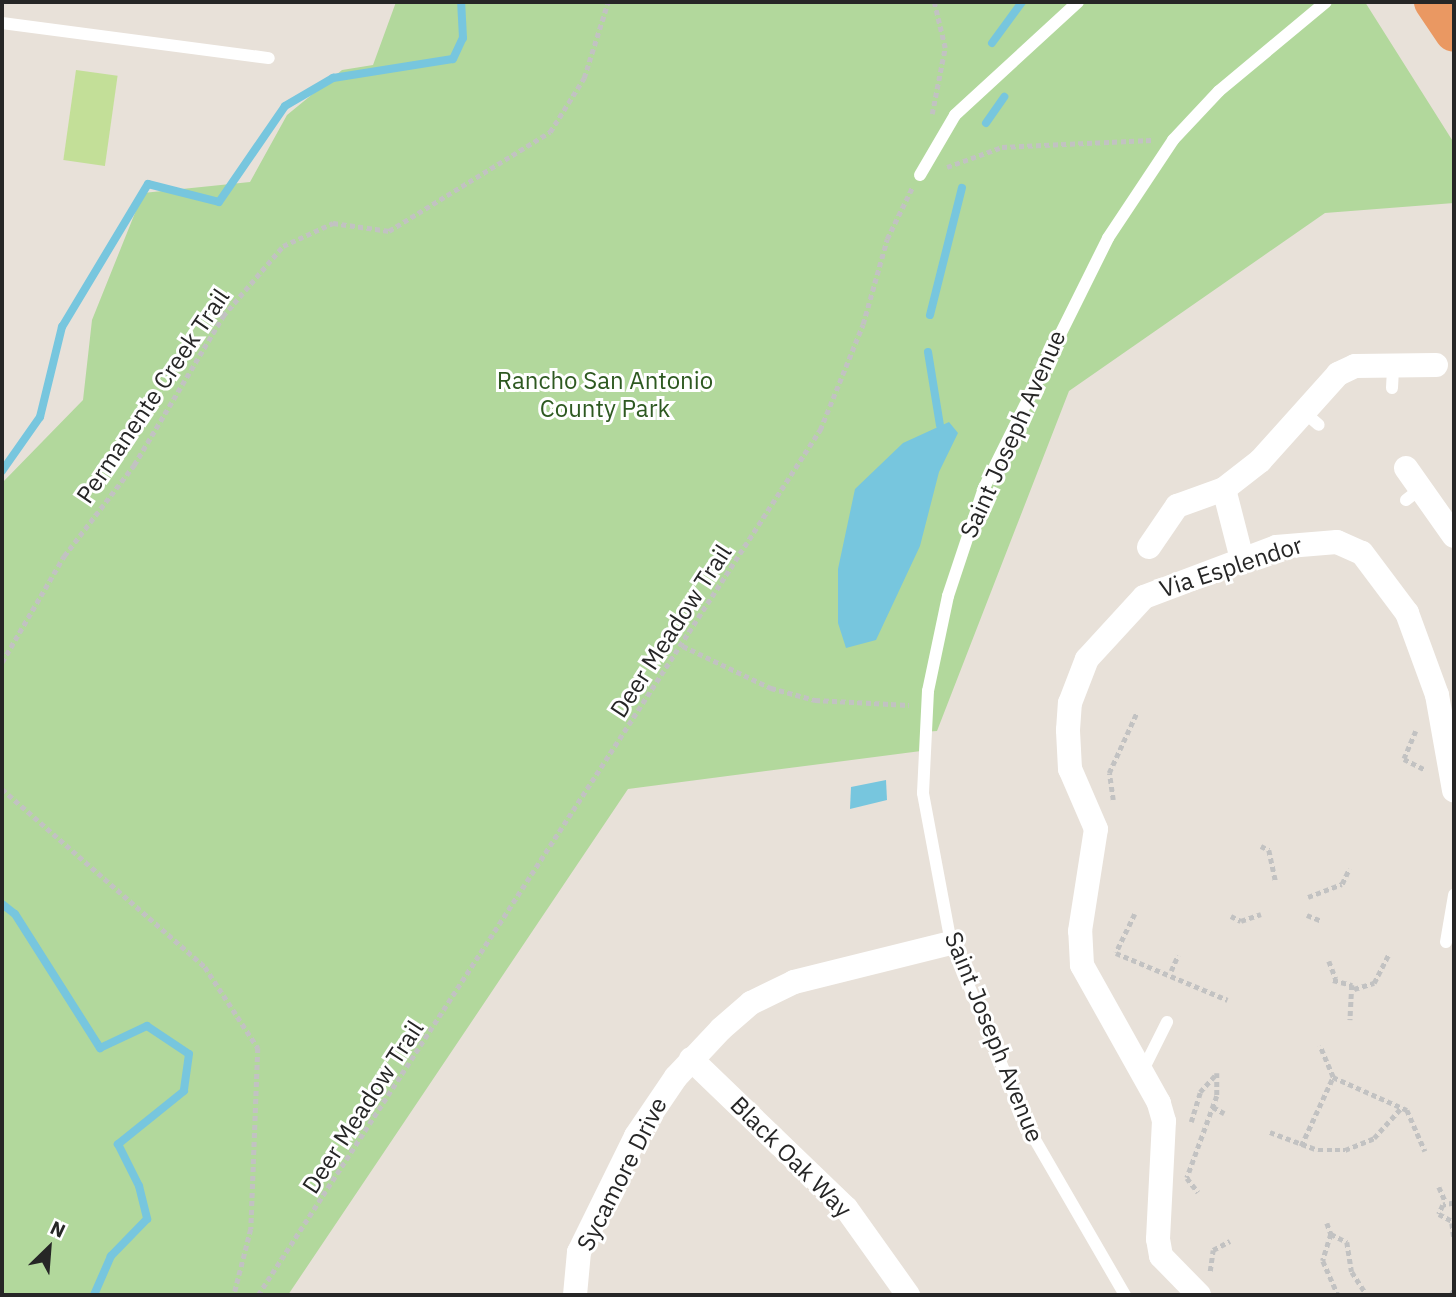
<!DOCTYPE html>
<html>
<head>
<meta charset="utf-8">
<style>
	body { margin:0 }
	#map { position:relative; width:1456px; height:1297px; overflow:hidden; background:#e8e1d9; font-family:"IBM Plex Sans",sans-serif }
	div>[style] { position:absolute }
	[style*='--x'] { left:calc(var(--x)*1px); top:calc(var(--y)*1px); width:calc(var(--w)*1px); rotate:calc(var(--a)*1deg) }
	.green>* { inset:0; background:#b2d89c }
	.pitch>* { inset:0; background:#c3df98; transform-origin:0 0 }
	.water>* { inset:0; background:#77c6de }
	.stream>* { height:8px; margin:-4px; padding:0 4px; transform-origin:4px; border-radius:4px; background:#77c6de }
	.path>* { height:4.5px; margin-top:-2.25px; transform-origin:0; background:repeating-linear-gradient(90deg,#c2c2c2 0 5px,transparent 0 8.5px) }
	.service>* { height:12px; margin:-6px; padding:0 6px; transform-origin:6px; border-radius:6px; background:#fff }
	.minor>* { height:24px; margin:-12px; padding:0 12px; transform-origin:12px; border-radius:12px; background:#fff }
	.motorway>* { height:38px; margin:-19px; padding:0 19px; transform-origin:19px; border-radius:19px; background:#ea9862 }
	span { translate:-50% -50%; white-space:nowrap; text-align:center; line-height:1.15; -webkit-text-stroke:6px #fff; paint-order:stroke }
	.park-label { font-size:24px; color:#2e5921 }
	.street-label { font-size:24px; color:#262626 }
	.frame { position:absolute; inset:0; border:4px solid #262626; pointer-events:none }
	.north { position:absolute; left:14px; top:1213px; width:70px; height:70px; -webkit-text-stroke:5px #fff; paint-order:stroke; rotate:25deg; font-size:19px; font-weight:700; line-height:28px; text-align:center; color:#262626 }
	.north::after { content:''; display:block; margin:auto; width:24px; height:32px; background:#262626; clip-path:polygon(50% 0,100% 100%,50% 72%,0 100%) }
</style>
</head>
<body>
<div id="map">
	<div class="green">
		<i style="clip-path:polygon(396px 2px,1365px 2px,1454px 143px,1454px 203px,1325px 213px,1069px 391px,937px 731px,922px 732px,921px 751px,628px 789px,288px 1295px,2px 1295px,2px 483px,83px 400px,92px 320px,143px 193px,250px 182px,287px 115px,342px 70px,373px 65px)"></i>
	</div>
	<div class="pitch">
		<i style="left:76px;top:70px;width:42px;height:91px;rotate:8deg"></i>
	</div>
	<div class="water">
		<i style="clip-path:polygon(949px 422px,958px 433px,939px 472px,920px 546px,876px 640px,846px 648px,838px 623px,838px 569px,855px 489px,903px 443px)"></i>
		<i style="clip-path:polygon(886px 780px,887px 800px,850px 809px,851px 787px)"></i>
	</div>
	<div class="stream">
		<i style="--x:992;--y:43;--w:51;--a:-53.8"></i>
		<i style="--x:986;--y:123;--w:32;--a:-55"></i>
		<i style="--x:930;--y:315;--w:131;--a:-75.9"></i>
		<i style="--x:928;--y:352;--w:74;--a:80.7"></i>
		<i style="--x:2;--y:471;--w:66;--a:-54.9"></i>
		<i style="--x:40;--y:417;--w:93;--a:-76.3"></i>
		<i style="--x:62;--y:327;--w:167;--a:-59"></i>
		<i style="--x:148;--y:184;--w:73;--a:14.2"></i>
		<i style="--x:219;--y:202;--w:116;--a:-55.5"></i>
		<i style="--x:285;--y:106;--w:56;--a:-30.3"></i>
		<i style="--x:333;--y:78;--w:121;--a:-9"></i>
		<i style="--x:453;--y:59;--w:23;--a:-65"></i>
		<i style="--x:463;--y:38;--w:36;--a:-93"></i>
		<i style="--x:2;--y:904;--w:16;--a:38"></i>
		<i style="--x:15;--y:914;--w:159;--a:57.6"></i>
		<i style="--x:100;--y:1048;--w:52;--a:-25.1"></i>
		<i style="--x:147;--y:1026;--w:50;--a:33.7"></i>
		<i style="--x:189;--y:1054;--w:37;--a:98"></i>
		<i style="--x:184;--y:1091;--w:85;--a:141.2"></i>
		<i style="--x:118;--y:1144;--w:47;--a:63.4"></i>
		<i style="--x:139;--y:1186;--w:34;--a:76"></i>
		<i style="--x:147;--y:1219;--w:52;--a:134.2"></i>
		<i style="--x:111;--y:1256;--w:43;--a:113.6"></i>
	</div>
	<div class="path">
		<i style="--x:932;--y:114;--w:67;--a:-78.9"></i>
		<i style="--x:945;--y:48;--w:47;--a:-103.4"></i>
		<i style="--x:947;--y:167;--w:59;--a:-20"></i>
		<i style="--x:1002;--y:147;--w:150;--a:-2.7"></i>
		<i style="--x:683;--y:646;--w:98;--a:25.5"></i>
		<i style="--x:771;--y:688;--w:46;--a:15.3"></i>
		<i style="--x:815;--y:700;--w:94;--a:3"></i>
		<i style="--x:2;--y:662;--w:123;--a:-59.7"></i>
		<i style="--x:64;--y:556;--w:115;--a:-52.4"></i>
		<i style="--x:134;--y:465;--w:174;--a:-59.1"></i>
		<i style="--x:223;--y:316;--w:92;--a:-49.4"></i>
		<i style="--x:283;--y:246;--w:55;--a:-24.7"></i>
		<i style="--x:333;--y:223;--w:57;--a:8.1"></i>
		<i style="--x:389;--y:231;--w:189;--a:-31.6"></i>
		<i style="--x:550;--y:132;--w:64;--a:-57.8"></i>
		<i style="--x:584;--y:78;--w:80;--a:-72.5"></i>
		<i style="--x:1416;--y:731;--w:30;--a:113"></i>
		<i style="--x:1404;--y:759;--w:25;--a:27"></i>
		<i style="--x:2;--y:789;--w:270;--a:41.2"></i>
		<i style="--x:205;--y:967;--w:97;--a:56.8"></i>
		<i style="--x:258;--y:1048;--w:181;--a:92.2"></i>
		<i style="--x:251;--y:1229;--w:68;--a:104.4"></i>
		<i style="--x:1113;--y:800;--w:27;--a:-98"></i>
		<i style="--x:1109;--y:773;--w:67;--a:-65.3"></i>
		<i style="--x:1261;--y:846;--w:9;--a:27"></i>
		<i style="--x:1269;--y:850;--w:33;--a:78"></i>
		<i style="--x:1308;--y:897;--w:36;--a:-21"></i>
		<i style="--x:1342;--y:884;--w:17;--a:-65"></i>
		<i style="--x:1135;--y:914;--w:43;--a:116"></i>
		<i style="--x:1116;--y:953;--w:121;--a:22.8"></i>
		<i style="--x:1307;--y:915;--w:16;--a:22"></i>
		<i style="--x:1231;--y:916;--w:11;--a:27"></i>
		<i style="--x:1241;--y:921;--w:21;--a:-19"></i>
		<i style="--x:1329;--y:961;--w:19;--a:69"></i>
		<i style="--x:1171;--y:971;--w:17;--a:-66"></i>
		<i style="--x:1333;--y:980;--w:20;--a:15"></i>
		<i style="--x:1352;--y:985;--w:35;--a:93"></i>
		<i style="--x:1354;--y:989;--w:21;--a:-17"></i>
		<i style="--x:1374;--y:983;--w:34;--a:-63"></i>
		<i style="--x:1333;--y:1077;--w:81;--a:24"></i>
		<i style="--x:1407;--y:1110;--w:45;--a:66.3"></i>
		<i style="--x:1213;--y:1107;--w:13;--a:29"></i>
		<i style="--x:1191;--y:1122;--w:31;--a:-73"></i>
		<i style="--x:1200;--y:1092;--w:25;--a:-48"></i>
		<i style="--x:1217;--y:1073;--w:23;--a:90"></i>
		<i style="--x:1217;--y:1096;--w:87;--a:110.1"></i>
		<i style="--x:1187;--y:1178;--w:18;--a:52"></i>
		<i style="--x:1270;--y:1132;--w:51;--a:20.6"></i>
		<i style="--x:1318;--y:1150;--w:27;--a:0"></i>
		<i style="--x:1345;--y:1150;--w:31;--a:-22"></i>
		<i style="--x:1374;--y:1138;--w:42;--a:-47.9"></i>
		<i style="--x:1301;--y:1146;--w:76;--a:-65.1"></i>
		<i style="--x:1333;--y:1077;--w:34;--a:-113"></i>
		<i style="--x:1439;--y:1187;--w:17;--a:66"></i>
		<i style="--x:1454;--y:1203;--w:11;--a:170"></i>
		<i style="--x:1443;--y:1205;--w:10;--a:114"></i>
		<i style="--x:1439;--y:1214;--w:17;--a:28"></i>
		<i style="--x:1327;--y:1223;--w:12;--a:70"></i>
		<i style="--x:1452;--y:1223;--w:14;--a:82"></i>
		<i style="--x:1331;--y:1234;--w:18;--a:27"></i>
		<i style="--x:1347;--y:1242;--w:30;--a:81"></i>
		<i style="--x:1352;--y:1272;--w:27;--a:57"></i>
		<i style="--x:1331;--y:1234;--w:28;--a:107"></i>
		<i style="--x:1323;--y:1261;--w:37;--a:66"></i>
		<i style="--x:1210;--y:1271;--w:21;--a:-82"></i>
		<i style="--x:1213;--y:1250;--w:19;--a:-28"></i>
		<i style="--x:258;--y:1295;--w:1032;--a:-56.99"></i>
		<i style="--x:820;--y:430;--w:114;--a:-67.9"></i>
		<i style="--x:863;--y:324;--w:88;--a:-74.2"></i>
		<i style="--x:887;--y:239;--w:57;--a:-63.9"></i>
		<i style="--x:1451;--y:1295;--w:7;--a:-63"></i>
	</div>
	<div class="service">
		<i style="--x:2;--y:23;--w:269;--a:7.5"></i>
		<i style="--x:920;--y:175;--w:69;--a:-59.7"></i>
		<i style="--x:955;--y:115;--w:167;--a:-42.6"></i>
		<i style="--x:1392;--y:388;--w:21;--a:-87"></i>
		<i style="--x:1305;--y:413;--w:18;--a:41"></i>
		<i style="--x:1406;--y:500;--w:18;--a:-38"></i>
		<i style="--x:1446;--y:942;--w:48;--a:-80.3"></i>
		<i style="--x:1142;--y:1072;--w:56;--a:-63.4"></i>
		<i style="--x:1125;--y:1295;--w:193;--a:-120.1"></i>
		<i style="--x:1028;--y:1128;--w:200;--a:-112.6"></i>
		<i style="--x:951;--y:943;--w:153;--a:-100.6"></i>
		<i style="--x:923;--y:793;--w:102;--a:-87.2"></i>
		<i style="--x:928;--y:691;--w:97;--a:-78.1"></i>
		<i style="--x:948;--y:596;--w:114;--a:-71.6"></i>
		<i style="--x:984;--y:488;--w:279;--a:-63.6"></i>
		<i style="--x:1108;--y:238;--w:118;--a:-56.4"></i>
		<i style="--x:1173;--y:140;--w:67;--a:-46.8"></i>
		<i style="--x:1219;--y:91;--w:139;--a:-39.8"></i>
	</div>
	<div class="minor">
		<i style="--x:1406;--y:468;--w:83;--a:54.8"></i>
		<i style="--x:1224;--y:489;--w:72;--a:75.6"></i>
		<i style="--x:1149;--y:547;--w:50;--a:-55.7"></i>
		<i style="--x:1177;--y:506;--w:50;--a:-19.9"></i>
		<i style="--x:1224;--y:489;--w:46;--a:-37.9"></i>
		<i style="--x:1260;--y:461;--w:117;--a:-48.1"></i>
		<i style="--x:1338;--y:374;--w:19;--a:-25"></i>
		<i style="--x:1355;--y:366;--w:81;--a:-0.7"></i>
		<i style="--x:691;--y:1059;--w:215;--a:43.9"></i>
		<i style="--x:846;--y:1208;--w:107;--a:54.5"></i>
		<i style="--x:575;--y:1295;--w:43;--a:-84.7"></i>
		<i style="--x:579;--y:1252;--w:129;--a:-63.8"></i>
		<i style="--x:636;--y:1136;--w:71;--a:-55.9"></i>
		<i style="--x:676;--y:1077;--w:66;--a:-46.8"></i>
		<i style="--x:721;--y:1029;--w:40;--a:-41"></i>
		<i style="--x:751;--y:1003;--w:48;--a:-26"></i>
		<i style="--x:794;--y:982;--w:162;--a:-14"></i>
		<i style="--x:1199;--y:1295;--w:54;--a:-134.3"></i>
		<i style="--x:1161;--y:1256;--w:17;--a:-100"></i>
		<i style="--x:1158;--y:1239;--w:118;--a:-87.1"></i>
		<i style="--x:1164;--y:1121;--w:19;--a:-106"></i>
		<i style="--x:1159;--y:1103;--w:158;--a:-119.2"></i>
		<i style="--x:1082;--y:965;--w:34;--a:-93"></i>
		<i style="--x:1080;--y:931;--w:103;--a:-81.1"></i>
		<i style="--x:1096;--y:829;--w:65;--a:-113.4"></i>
		<i style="--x:1070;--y:769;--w:39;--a:-93"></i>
		<i style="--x:1068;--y:730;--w:27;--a:-86"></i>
		<i style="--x:1070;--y:703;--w:47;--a:-68.9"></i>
		<i style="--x:1087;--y:659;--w:84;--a:-47.4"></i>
		<i style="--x:1144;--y:597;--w:141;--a:-20.7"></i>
		<i style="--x:1276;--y:547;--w:61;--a:-4.7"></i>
		<i style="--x:1337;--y:542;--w:27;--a:24"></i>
		<i style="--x:1362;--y:553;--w:75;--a:53.1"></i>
		<i style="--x:1407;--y:613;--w:87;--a:69.9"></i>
		<i style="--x:1437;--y:695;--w:97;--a:79.9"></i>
	</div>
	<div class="motorway">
		<i style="--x:1433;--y:2;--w:37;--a:56"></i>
	</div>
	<div class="park-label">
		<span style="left:605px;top:395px">Rancho San Antonio<br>County Park</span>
	</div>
	<div class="street-label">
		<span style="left:153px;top:396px;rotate:-56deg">Permanente Creek Trail</span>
		<span style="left:1013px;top:434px;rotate:-66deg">Saint Joseph Avenue</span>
		<span style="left:1231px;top:567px;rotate:-18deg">Via Esplendor</span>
		<span style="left:671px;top:631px;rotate:-57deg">Deer Meadow Trail</span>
		<span style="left:994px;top:1037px;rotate:68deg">Saint Joseph Avenue</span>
		<span style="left:363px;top:1107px;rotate:-57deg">Deer Meadow Trail</span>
		<span style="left:791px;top:1157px;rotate:45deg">Black Oak Way</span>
		<span style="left:622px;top:1174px;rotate:-63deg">Sycamore Drive</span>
	</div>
	<div class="frame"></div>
	<div class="north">N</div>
</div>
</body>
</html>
